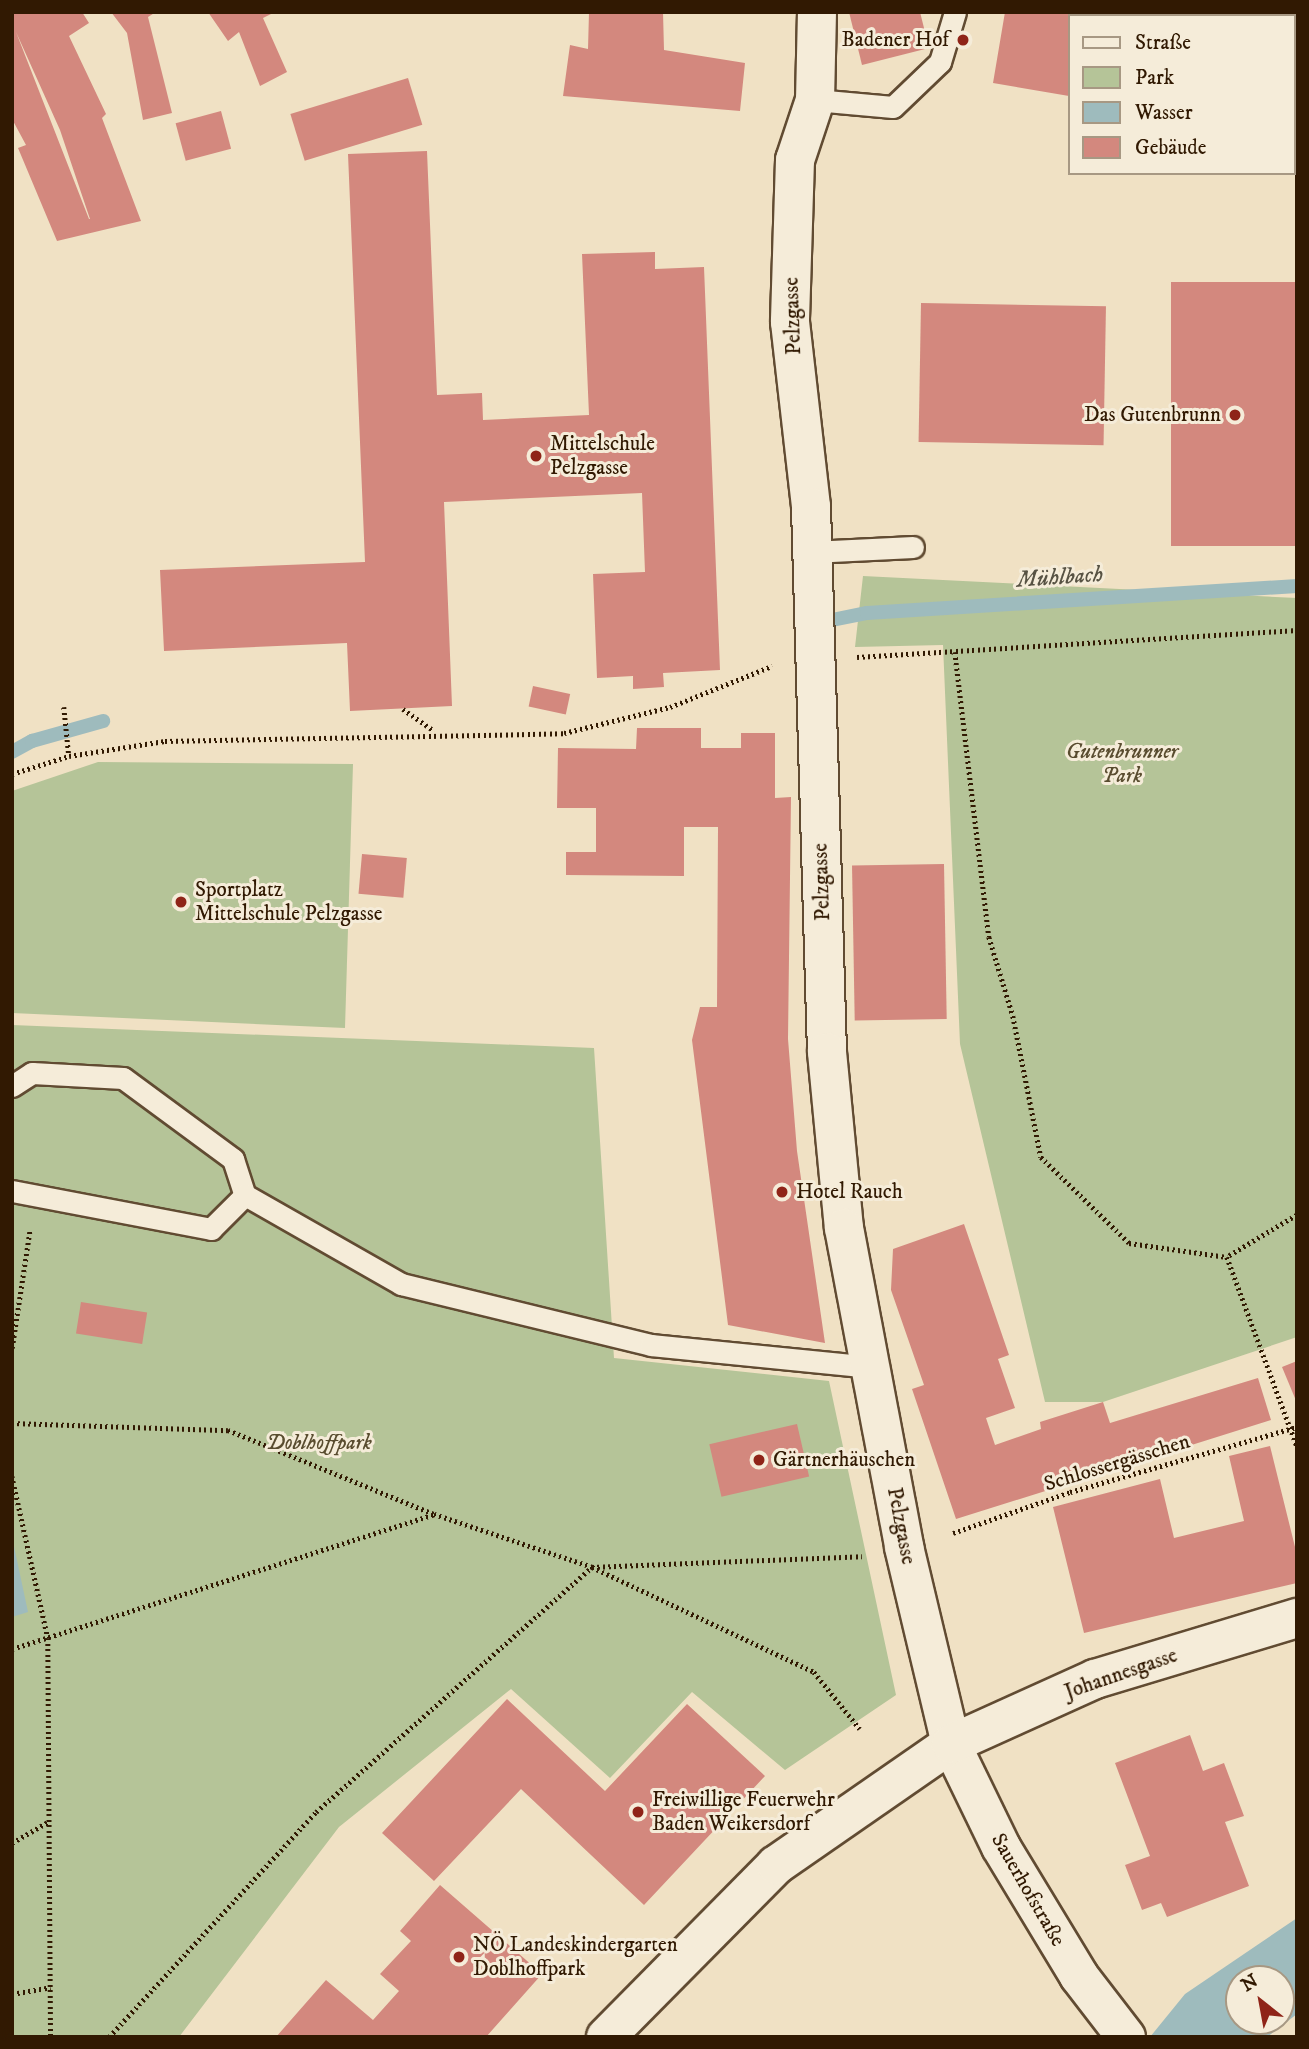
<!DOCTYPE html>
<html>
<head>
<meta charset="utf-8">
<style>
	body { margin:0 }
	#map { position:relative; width:1309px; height:2049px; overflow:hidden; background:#f0e1c4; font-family:"IM FELL DW Pica",serif }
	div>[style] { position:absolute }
	.green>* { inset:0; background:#b5c498 }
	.water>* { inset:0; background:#9ebbbd }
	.stream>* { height:14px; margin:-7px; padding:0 7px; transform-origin:7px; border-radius:7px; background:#9ebbbd }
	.building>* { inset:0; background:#d3887e; transform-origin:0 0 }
	.path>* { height:4.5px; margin-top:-2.25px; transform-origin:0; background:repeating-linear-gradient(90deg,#311902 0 2px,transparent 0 5.5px) }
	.roads { filter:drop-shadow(2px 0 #614b32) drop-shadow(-2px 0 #614b32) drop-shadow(0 2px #614b32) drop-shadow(0 -2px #614b32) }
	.lane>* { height:21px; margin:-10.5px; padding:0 10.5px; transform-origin:10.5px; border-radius:10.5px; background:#f5ecd9 }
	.street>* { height:38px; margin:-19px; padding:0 19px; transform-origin:19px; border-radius:19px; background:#f5ecd9 }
	.secondary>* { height:38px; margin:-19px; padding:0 19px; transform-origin:19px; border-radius:19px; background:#f5ecd9 }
	.dots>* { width:19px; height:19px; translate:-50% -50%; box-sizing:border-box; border:4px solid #f5ecd9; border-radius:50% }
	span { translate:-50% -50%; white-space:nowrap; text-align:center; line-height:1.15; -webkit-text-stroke:6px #f5ecd9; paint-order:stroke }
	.poi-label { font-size:21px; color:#311902 }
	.right { translate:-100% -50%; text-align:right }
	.left { translate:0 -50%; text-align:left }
	.street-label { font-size:21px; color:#311902 }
	.park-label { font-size:21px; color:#594c2f; font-style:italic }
	.water-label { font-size:23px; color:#575243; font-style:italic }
	.frame { position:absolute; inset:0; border:14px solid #311902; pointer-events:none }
	.legend { position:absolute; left:1068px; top:14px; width:228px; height:161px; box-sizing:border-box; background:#f5ecd9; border:2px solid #a79883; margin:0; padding:9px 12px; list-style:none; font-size:21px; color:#311902 }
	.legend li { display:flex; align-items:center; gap:14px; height:35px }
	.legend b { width:35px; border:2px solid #a79883 }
	.north { position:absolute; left:1225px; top:1965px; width:70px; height:70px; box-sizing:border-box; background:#f5ecd9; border:2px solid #a79883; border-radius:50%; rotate:329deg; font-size:19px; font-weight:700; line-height:28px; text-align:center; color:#311902 }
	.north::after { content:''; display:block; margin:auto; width:24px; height:32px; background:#8f2418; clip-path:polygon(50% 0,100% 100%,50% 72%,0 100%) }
</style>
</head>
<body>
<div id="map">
	<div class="green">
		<div style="clip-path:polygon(863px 576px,1297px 598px,1297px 1337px,1103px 1402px,1045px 1402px,960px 1044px,943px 645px,855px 647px)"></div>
		<div style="clip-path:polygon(98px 762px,353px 764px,345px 1028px,12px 1013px,12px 791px)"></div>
		<div style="clip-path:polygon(12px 1025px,594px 1048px,614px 1358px,829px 1381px,896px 1695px,785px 1770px,692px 1692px,610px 1778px,511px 1689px,339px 1827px,179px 2037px,12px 2037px)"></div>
	</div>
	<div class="water">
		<div style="clip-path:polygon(12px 1537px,28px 1612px,12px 1617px)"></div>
		<div style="clip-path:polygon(evenodd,1297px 1918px,1297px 2014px,1267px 2037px,1150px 2037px,1185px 1994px,1297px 1918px,1239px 1979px,1281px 1979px,1281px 2021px,1239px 2021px,1239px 1979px)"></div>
	</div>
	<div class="stream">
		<div style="left:827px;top:621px;width:41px;rotate:-11.3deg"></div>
		<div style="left:867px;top:613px;width:431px;rotate:-3.6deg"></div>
		<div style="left:12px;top:752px;width:23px;rotate:-29deg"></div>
		<div style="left:32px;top:741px;width:74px;rotate:-15.7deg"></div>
	</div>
	<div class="building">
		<div style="clip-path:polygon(evenodd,17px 12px,82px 12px,89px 23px,69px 36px,106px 114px,102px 118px,141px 221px,57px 241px,18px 148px,26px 145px,12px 119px,12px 15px,17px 12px,16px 32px,60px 130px,90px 219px,89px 219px,16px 32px)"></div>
		<div style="clip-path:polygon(111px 12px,156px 12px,148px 17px,172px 113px,143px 120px,127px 33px)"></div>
		<div style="clip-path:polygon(208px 12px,275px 12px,263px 18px,287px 72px,260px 86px,239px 32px,228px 41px)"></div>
		<div style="clip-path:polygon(589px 12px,663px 12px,664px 50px,745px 63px,740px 111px,563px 96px,570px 45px,588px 49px)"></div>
		<div style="clip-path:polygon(849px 12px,920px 12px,929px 48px,862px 65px)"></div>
		<div style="clip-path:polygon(1005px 12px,1116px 12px,1069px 16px,1069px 96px,993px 83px)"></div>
		<div style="left:408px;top:78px;width:49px;height:123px;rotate:73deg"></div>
		<div style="left:221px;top:111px;width:39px;height:47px;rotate:75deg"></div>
		<div style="clip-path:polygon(427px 151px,437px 395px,482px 393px,483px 420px,589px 415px,582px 254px,655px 252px,655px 269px,704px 267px,720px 670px,663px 673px,664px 687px,633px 689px,633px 676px,597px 678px,593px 574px,645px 572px,642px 493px,444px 502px,452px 706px,350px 711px,347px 643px,164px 651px,160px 570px,365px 562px,348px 154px)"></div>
		<div style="left:1297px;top:282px;width:264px;height:126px;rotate:90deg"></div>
		<div style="left:921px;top:303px;width:185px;height:139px;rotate:1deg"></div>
		<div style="left:533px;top:686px;width:38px;height:21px;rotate:12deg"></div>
		<div style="clip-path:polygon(637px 728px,701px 728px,701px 748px,741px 748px,741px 733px,775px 733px,775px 798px,791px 797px,788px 1039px,797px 1151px,825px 1343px,728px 1325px,692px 1040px,700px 1007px,717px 1007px,718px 827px,684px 827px,684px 876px,566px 875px,566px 852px,596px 852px,596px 808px,557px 808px,558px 748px,636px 749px)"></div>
		<div style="left:362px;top:854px;width:45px;height:40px;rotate:5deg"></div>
		<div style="left:944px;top:864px;width:155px;height:92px;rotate:89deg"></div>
		<div style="clip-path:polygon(964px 1224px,1009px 1355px,998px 1359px,1015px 1408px,986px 1418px,995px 1445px,1041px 1429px,1040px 1422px,1103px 1402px,1110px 1423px,1258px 1378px,1271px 1420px,956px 1519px,912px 1389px,924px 1385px,891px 1290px,893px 1249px)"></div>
		<div style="left:81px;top:1302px;width:67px;height:32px;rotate:9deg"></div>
		<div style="clip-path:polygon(1297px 1361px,1297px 1403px,1282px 1367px)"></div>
		<div style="left:797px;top:1424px;width:54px;height:90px;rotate:77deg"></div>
		<div style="clip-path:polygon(1270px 1446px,1297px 1555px,1297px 1583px,1084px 1633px,1053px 1507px,1160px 1479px,1174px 1538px,1244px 1521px,1229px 1456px)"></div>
		<div style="clip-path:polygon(507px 1699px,605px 1791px,687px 1704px,765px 1776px,644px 1905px,521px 1789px,434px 1881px,382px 1833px)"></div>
		<div style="clip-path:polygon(1190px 1735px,1203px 1771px,1224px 1763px,1244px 1816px,1225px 1822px,1249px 1886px,1167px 1917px,1161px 1903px,1142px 1910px,1125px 1865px,1150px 1856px,1115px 1763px)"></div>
		<div style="clip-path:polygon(440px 1885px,542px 1974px,486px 2037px,276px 2037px,326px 1980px,373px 2020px,399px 1991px,380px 1974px,411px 1941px,400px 1931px)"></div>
	</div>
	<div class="path">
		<div style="left:955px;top:652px;width:287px;rotate:83.2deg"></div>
		<div style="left:989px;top:937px;width:83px;rotate:73.1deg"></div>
		<div style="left:1013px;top:1016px;width:144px;rotate:78.8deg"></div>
		<div style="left:1041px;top:1157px;width:123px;rotate:44.3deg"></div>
		<div style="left:1129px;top:1243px;width:99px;rotate:8.1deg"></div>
		<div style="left:857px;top:657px;width:441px;rotate:-3.5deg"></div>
		<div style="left:64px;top:707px;width:49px;rotate:84.2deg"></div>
		<div style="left:403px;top:709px;width:38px;rotate:35deg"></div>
		<div style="left:12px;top:774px;width:60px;rotate:-17.5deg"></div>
		<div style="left:69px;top:756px;width:97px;rotate:-8.9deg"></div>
		<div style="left:165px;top:741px;width:399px;rotate:-1.1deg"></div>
		<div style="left:564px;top:733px;width:109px;rotate:-13.8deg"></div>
		<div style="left:670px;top:707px;width:110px;rotate:-21.9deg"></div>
		<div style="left:1297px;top:1215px;width:82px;rotate:149deg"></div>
		<div style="left:1227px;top:1257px;width:202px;rotate:69.7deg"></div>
		<div style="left:12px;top:1348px;width:120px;rotate:-81.4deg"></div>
		<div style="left:12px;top:1423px;width:216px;rotate:1.9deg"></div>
		<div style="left:228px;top:1430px;width:222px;rotate:22.2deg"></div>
		<div style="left:434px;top:1514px;width:167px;rotate:18.5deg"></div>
		<div style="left:592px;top:1567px;width:246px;rotate:25.3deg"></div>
		<div style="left:814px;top:1672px;width:73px;rotate:51.1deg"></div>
		<div style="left:12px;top:1476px;width:166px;rotate:77.5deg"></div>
		<div style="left:48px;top:1638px;width:399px;rotate:89.6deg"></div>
		<div style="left:953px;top:1533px;width:124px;rotate:-19.3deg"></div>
		<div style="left:1070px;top:1492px;width:236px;rotate:-16deg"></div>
		<div style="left:12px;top:1649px;width:443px;rotate:-17.7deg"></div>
		<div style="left:12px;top:1843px;width:42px;rotate:-30.3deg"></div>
		<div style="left:12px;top:1994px;width:39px;rotate:-10deg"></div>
		<div style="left:109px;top:2037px;width:306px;rotate:-47.4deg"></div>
		<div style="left:316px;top:1812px;width:369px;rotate:-41.6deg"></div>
		<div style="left:592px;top:1567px;width:270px;rotate:-2.3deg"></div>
	</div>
	<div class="roads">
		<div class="lane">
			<div style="left:815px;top:100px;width:78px;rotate:5.1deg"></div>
			<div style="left:893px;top:107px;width:65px;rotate:-43.8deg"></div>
			<div style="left:940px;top:62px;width:52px;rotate:-73.3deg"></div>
			<div style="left:811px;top:552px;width:102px;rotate:-2.8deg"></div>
			<div style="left:12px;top:1086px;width:24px;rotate:-33deg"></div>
			<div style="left:32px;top:1073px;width:91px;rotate:3.1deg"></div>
			<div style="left:123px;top:1078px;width:137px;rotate:36.4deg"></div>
			<div style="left:233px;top:1159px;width:38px;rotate:72deg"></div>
			<div style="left:245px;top:1195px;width:180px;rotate:29.7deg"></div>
			<div style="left:401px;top:1284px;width:257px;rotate:13.7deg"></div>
			<div style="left:651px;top:1345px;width:221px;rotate:5.7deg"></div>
			<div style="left:12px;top:1191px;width:203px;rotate:10.8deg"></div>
			<div style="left:211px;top:1229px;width:48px;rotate:-45deg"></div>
		</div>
		<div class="street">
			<div style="left:817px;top:12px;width:88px;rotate:91.3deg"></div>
			<div style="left:815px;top:100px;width:63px;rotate:108.4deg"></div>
			<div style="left:795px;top:160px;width:162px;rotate:91.8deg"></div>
			<div style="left:790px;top:322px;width:186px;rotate:83.5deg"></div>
			<div style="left:811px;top:507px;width:545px;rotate:88.32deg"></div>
			<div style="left:827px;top:1052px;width:177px;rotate:84.5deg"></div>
			<div style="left:844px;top:1228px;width:325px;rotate:79.3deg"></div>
			<div style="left:904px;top:1547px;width:203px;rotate:76.6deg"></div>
			<div style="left:951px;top:1744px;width:114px;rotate:64.1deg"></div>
			<div style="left:1001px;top:1847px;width:151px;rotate:58.8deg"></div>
			<div style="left:1079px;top:1976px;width:77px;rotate:52.4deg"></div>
		</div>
		<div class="secondary">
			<div style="left:606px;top:2037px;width:242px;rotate:-45.3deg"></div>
			<div style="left:776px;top:1865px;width:213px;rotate:-34.7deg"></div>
			<div style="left:951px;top:1744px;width:158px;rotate:-24.3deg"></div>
			<div style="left:1095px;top:1679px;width:211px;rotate:-16.8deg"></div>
		</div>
	</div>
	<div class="dots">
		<div style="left:963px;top:40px;background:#8f2418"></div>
		<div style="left:1235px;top:415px;background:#8f2418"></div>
		<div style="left:536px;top:456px;background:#8f2418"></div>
		<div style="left:181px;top:902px;background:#8f2418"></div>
		<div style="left:782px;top:1192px;background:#8f2418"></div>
		<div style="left:759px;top:1460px;background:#8f2418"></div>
		<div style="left:638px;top:1812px;background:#8f2418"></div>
		<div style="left:459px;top:1957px;background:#8f2418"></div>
	</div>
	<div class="poi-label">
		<span class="right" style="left:949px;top:40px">Badener Hof</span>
		<span class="right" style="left:1221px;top:415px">Das Gutenbrunn</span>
		<span class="left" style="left:550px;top:456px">Mittelschule<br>Pelzgasse</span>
		<span class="left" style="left:195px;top:902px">Sportplatz<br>Mittelschule Pelzgasse</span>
		<span class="left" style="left:796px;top:1192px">Hotel Rauch</span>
		<span class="left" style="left:773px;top:1460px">Gärtnerhäuschen</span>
		<span class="left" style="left:652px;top:1812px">Freiwillige Feuerwehr<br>Baden Weikersdorf</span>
		<span class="left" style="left:473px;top:1957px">NÖ Landeskindergarten<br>Doblhoffpark</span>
	</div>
	<div class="street-label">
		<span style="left:793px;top:316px;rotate:-92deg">Pelzgasse</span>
		<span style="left:822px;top:882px;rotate:-92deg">Pelzgasse</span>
		<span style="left:1117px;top:1463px;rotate:-17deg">Schlossergässchen</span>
		<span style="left:901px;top:1526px;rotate:79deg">Pelzgasse</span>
		<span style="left:1121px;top:1674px;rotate:-19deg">Johannesgasse</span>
		<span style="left:1028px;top:1890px;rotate:60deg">Sauerhofstraße</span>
	</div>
	<div class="park-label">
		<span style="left:1122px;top:764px">Gutenbrunner<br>Park</span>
		<span style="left:319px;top:1443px">Doblhoffpark</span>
	</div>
	<div class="water-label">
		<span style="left:1060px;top:578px;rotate:-4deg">Mühlbach</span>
	</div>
	<div class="frame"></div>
	<ul class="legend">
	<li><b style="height:9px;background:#f5ecd9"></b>Straße</li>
	<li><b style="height:19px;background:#b5c498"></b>Park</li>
	<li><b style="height:19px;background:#9ebbbd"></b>Wasser</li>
	<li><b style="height:19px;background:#d3887e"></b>Gebäude</li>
	</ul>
	<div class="north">N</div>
</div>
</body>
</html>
